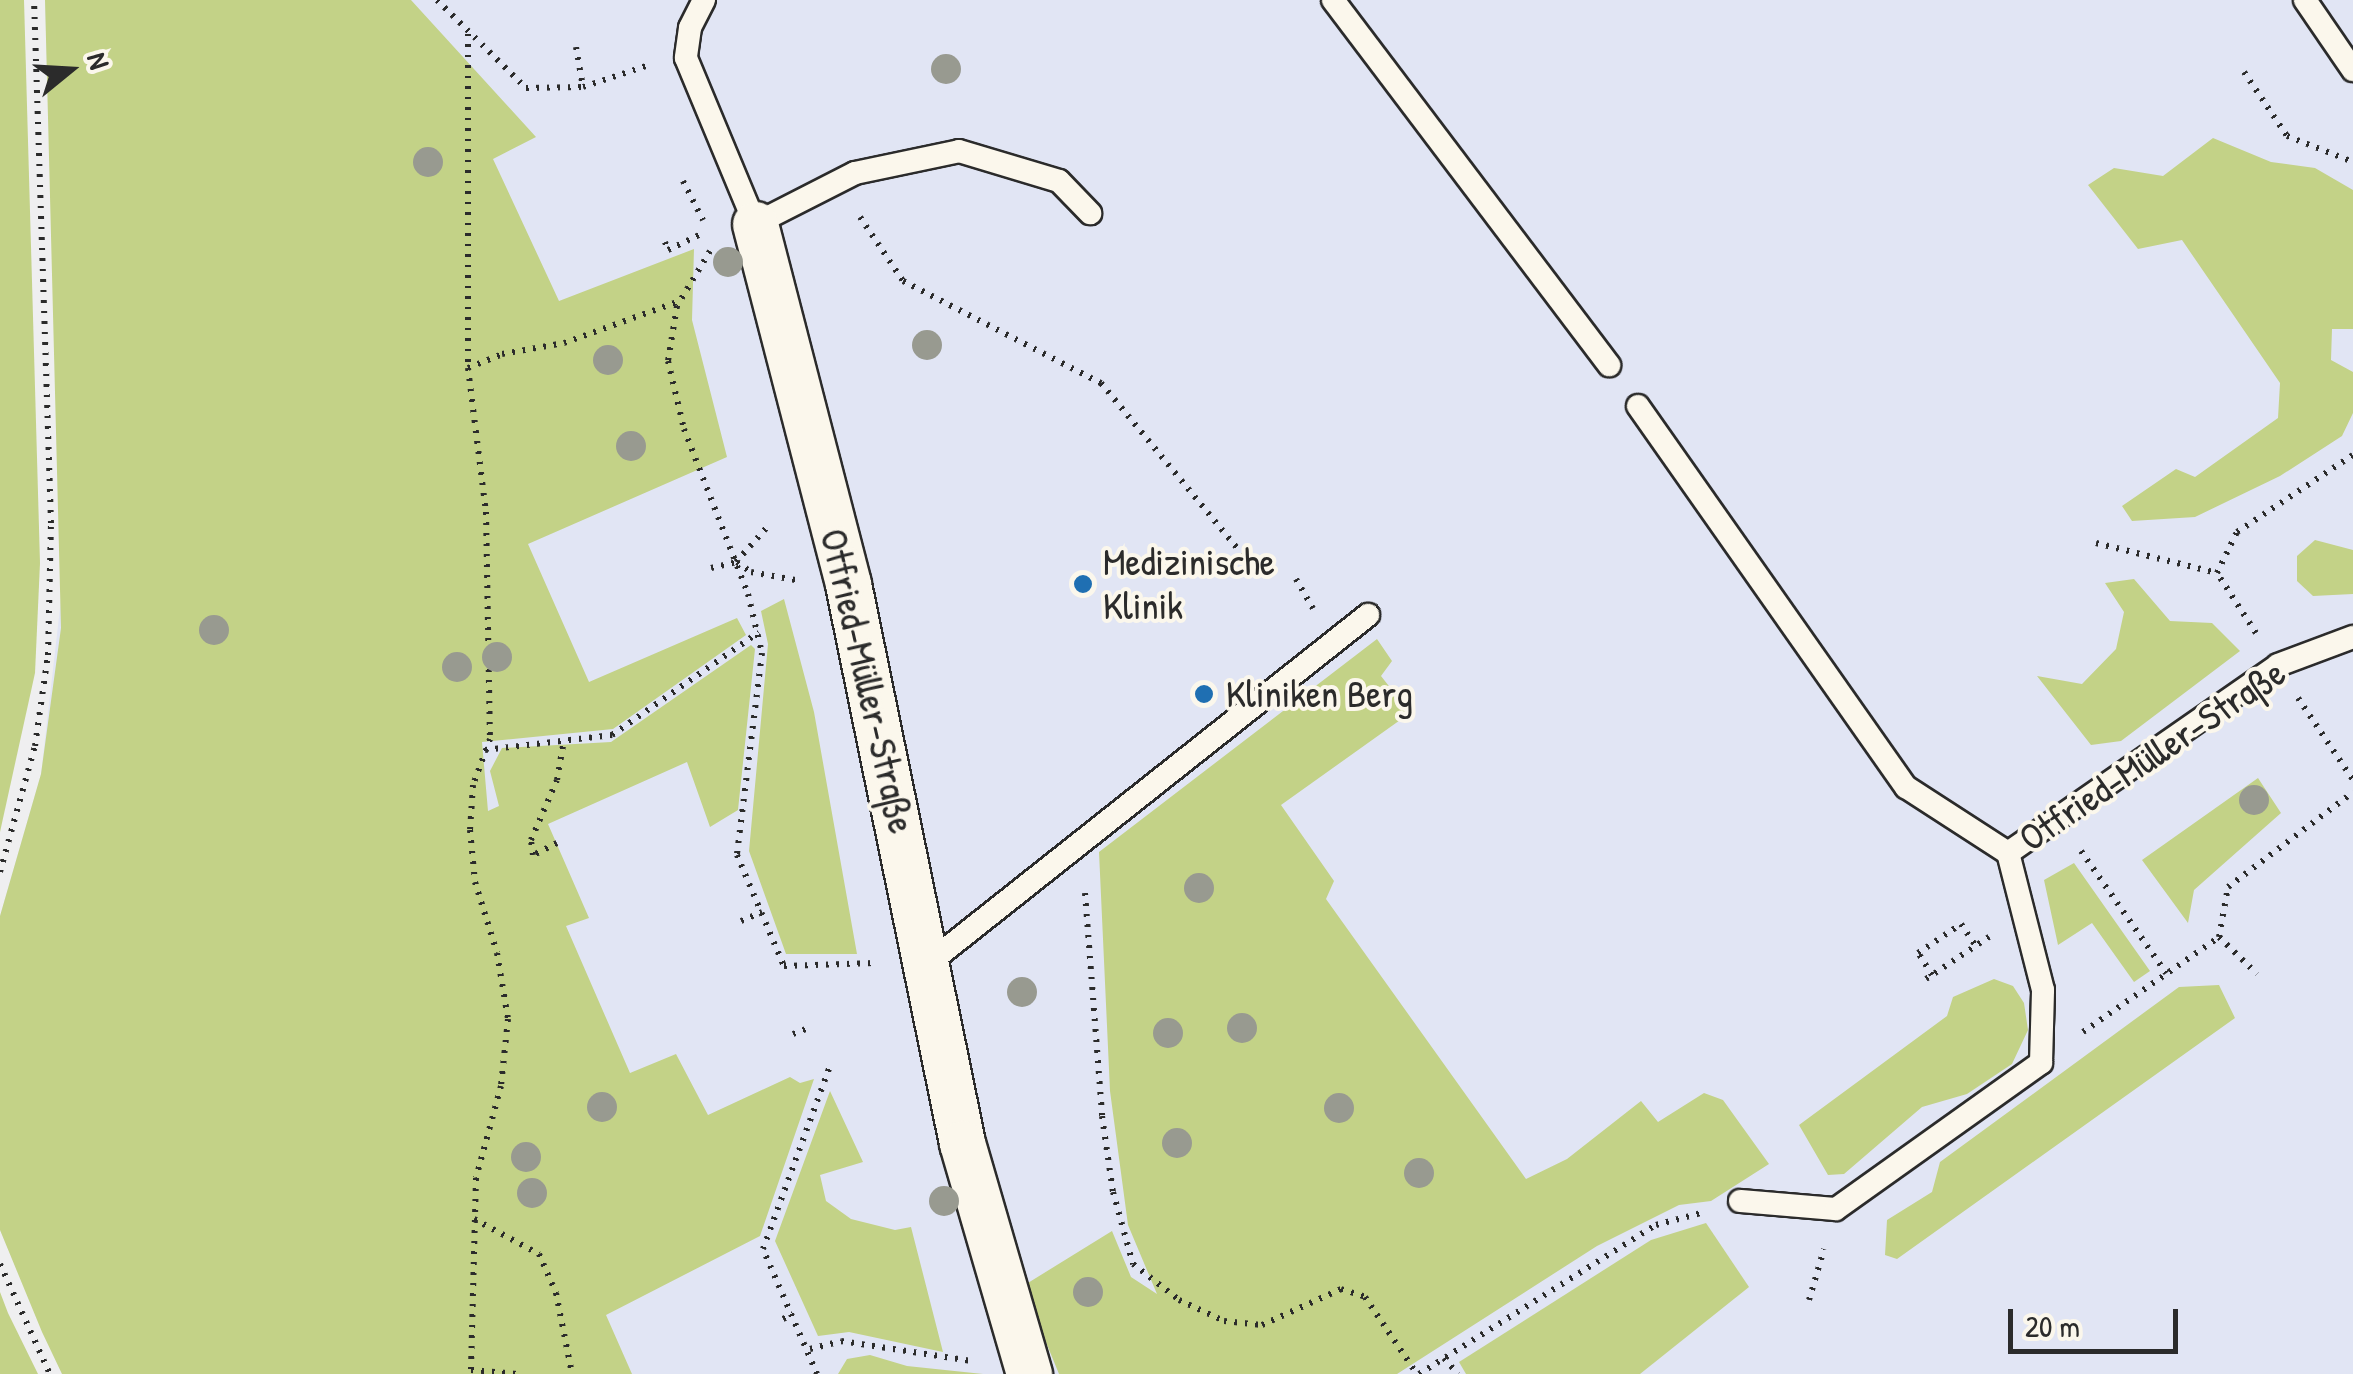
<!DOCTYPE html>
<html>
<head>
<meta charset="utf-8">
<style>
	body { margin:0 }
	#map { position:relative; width:2353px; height:1374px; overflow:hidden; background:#efeff0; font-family:"Patrick Hand",sans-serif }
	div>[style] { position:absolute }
	.built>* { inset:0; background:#e1e5f4 }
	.green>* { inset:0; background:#c3d287 }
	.path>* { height:6px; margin-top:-3px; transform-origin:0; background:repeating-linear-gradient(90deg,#2b2b2b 0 2.5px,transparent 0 10.5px) }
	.roads { filter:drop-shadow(2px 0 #2b2b2b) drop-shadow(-2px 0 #2b2b2b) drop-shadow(0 2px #2b2b2b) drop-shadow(0 -2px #2b2b2b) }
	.service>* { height:22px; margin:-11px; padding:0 11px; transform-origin:11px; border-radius:11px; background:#fbf7ec }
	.minor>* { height:45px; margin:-22.5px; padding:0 22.5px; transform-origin:22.5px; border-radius:22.5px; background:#fbf7ec }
	.trees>* { width:30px; height:30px; margin:-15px; border-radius:50%; background:#989a90 }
	.dots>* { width:28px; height:28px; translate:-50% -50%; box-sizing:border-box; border:5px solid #fbf7ec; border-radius:50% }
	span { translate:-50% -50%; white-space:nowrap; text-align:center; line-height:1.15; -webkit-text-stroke:8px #fbf7ec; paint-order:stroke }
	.poi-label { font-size:38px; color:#2b2b2b }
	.left { translate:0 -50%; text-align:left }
	.street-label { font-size:38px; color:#2b2b2b }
	.north { position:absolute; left:20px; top:20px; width:100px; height:100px; -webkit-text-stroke:8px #fbf7ec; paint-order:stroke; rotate:72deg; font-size:28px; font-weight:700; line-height:40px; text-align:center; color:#2b2b2b }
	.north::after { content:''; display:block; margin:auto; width:35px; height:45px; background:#2b2b2b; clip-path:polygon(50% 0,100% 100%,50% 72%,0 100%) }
	.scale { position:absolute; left:2008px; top:1309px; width:170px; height:45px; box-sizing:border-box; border:5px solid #2b2b2b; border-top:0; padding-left:12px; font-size:30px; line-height:35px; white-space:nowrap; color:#2b2b2b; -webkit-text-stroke:8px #fbf7ec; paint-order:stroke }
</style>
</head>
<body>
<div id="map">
	<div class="built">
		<div style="clip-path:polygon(45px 0,2353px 0,2353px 1374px,62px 1374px,0 1230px,0 916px,41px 774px,63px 582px)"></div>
	</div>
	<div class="green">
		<div style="clip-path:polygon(0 0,24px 0,40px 563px,35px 673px,0 832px)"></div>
		<div style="clip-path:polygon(45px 0,411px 0,536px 137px,493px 159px,559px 301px,694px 249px,692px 320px,727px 457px,528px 544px,589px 682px,737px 618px,746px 635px,613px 729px,482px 742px,488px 811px,499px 806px,490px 771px,502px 748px,611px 742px,751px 645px,755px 649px,738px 810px,710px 827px,687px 762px,548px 824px,589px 918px,566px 926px,630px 1073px,676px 1054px,708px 1115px,790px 1077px,800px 1083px,814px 1079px,760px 1236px,606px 1315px,632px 1374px,62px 1374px,42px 1332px,0 1230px,0 916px,41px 774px,61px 628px)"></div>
		<div style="clip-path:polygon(2213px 138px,2271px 162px,2315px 168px,2353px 190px,2353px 329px,2332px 329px,2331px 360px,2353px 372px,2353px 413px,2342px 436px,2280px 476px,2195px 517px,2132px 521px,2122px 506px,2176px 469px,2195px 477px,2278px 418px,2280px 383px,2182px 240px,2138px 249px,2088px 185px,2114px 168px,2163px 176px)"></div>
		<div style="clip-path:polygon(2315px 540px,2353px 550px,2353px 594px,2313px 596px,2297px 581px,2297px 556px)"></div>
		<div style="clip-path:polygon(2134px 579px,2170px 621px,2212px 623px,2240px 651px,2121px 741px,2091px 745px,2037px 676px,2082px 684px,2116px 649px,2124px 612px,2105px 583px)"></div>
		<div style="clip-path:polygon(784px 599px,814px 712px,857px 954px,786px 954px,749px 851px,768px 644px,761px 611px)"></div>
		<div style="clip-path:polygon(1377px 639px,1392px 661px,1381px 676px,1410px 713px,1281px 805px,1334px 881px,1326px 899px,1526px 1179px,1567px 1159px,1641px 1101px,1658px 1122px,1704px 1093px,1723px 1100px,1769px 1164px,1711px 1201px,1679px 1205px,1597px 1246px,1397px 1374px,1059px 1374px,1023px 1286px,1112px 1231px,1131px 1277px,1157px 1294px,1128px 1225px,1110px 1091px,1099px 852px)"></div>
		<div style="clip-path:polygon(2258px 778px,2281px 813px,2194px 890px,2188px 923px,2142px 860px)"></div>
		<div style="clip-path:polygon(2074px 863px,2150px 971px,2134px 982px,2092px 923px,2058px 945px,2044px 880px)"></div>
		<div style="clip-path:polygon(1994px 979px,2013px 986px,2024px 1003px,2028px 1030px,2012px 1064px,1967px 1094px,1922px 1107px,1844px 1174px,1828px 1175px,1799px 1125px,1947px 1016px,1953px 997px)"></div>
		<div style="clip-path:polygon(2219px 985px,2235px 1018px,1897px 1259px,1885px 1255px,1887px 1220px,1932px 1192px,1940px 1162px,2179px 987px)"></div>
		<div style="clip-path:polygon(830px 1091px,863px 1162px,820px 1175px,826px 1201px,851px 1219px,895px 1230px,911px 1227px,943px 1352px,849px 1332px,818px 1336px,775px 1241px)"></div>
		<div style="clip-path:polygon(1706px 1223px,1749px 1287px,1640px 1374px,1466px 1374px,1459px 1362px,1651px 1240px)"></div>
		<div style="clip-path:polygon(0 1292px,8px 1313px,38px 1374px,0 1374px)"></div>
		<div style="clip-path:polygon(870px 1355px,907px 1366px,983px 1374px,838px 1374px,847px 1359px)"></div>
	</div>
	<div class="path">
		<div style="left:437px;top:0;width:125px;rotate:44.7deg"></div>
		<div style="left:526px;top:88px;width:57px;rotate:-1deg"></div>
		<div style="left:583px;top:87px;width:66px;rotate:-18.4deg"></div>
		<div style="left:468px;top:34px;width:334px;rotate:90deg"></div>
		<div style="left:468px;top:368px;width:145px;rotate:82.9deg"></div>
		<div style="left:486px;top:512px;width:227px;rotate:89deg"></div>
		<div style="left:490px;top:739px;width:49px;rotate:110.3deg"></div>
		<div style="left:473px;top:785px;width:45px;rotate:93.8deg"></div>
		<div style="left:470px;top:830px;width:52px;rotate:84.5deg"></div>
		<div style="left:475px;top:882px;width:74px;rotate:72.8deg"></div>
		<div style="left:497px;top:953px;width:67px;rotate:80.5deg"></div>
		<div style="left:508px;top:1019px;width:67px;rotate:96deg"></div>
		<div style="left:501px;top:1086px;width:95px;rotate:105.2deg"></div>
		<div style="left:476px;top:1178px;width:196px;rotate:91.5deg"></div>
		<div style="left:576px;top:47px;width:41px;rotate:80.1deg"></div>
		<div style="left:2244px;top:72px;width:77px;rotate:56.1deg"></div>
		<div style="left:2287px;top:136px;width:71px;rotate:21.5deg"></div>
		<div style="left:683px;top:181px;width:44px;rotate:62.9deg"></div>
		<div style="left:860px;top:217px;width:77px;rotate:56.1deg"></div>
		<div style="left:903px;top:281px;width:223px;rotate:27.3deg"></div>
		<div style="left:1101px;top:383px;width:250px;rotate:50.5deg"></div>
		<div style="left:665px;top:242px;width:9px;rotate:69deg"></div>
		<div style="left:668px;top:250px;width:41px;rotate:-25.9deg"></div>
		<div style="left:710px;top:251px;width:64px;rotate:121deg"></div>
		<div style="left:677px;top:306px;width:56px;rotate:99.3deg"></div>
		<div style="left:668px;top:361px;width:70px;rotate:76.8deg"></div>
		<div style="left:684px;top:429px;width:177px;rotate:68.8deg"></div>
		<div style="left:748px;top:594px;width:61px;rotate:76.7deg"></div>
		<div style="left:762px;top:653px;width:204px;rotate:97.1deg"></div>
		<div style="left:737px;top:855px;width:121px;rotate:67.1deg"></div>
		<div style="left:784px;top:966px;width:91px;rotate:-1.9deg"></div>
		<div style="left:468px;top:368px;width:37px;rotate:-22deg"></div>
		<div style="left:502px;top:354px;width:63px;rotate:-10.1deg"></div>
		<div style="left:564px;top:343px;width:120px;rotate:-19.9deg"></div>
		<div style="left:2096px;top:543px;width:125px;rotate:13.9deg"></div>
		<div style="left:737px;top:562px;width:17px;rotate:36deg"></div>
		<div style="left:751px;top:572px;width:45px;rotate:10.3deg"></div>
		<div style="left:711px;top:568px;width:26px;rotate:-13deg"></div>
		<div style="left:736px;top:562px;width:50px;rotate:-48.3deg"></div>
		<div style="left:1296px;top:579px;width:34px;rotate:60deg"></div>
		<div style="left:2256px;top:633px;width:72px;rotate:-123deg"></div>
		<div style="left:2217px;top:573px;width:46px;rotate:-64deg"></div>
		<div style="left:2237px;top:532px;width:139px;rotate:-33.6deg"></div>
		<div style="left:2298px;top:698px;width:99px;rotate:56.1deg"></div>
		<div style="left:485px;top:750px;width:128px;rotate:-6.7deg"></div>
		<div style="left:612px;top:735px;width:179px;rotate:-35deg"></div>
		<div style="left:557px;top:843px;width:27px;rotate:153deg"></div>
		<div style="left:533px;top:855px;width:15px;rotate:-98deg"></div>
		<div style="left:531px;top:840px;width:65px;rotate:-66.6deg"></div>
		<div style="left:557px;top:780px;width:41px;rotate:-80.1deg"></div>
		<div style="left:2081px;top:851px;width:149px;rotate:55.1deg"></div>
		<div style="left:0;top:872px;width:131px;rotate:-74.5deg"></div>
		<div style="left:35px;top:746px;width:92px;rotate:-81.9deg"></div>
		<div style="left:48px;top:655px;width:132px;rotate:-88.7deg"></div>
		<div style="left:51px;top:523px;width:523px;rotate:-91.86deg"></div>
		<div style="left:1085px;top:893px;width:224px;rotate:85.6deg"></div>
		<div style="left:1102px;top:1116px;width:77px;rotate:81.8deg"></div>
		<div style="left:1113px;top:1192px;width:75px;rotate:74.5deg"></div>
		<div style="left:1133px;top:1264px;width:58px;rotate:38deg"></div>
		<div style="left:1179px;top:1300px;width:50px;rotate:25deg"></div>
		<div style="left:1224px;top:1321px;width:38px;rotate:6deg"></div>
		<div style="left:1262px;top:1325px;width:87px;rotate:-24.5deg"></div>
		<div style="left:1341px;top:1289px;width:25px;rotate:18deg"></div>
		<div style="left:1365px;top:1297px;width:93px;rotate:56deg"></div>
		<div style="left:741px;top:921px;width:23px;rotate:-23deg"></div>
		<div style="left:2219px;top:937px;width:53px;rotate:44.2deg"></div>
		<div style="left:1932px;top:975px;width:26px;rotate:-122deg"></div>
		<div style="left:1918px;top:953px;width:52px;rotate:-34deg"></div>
		<div style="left:1961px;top:924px;width:27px;rotate:56deg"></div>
		<div style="left:1926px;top:979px;width:76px;rotate:-33.7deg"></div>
		<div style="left:2083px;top:1032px;width:166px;rotate:-34.9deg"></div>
		<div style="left:2219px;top:937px;width:51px;rotate:-79.8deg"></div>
		<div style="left:2228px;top:887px;width:157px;rotate:-37.2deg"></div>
		<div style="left:793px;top:1034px;width:17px;rotate:-21deg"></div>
		<div style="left:474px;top:1219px;width:74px;rotate:28.3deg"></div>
		<div style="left:539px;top:1254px;width:43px;rotate:66.4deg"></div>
		<div style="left:556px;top:1293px;width:83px;rotate:78.8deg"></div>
		<div style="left:0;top:1264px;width:121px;rotate:65.6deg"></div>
		<div style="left:1809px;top:1300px;width:53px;rotate:-73.6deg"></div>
		<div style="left:783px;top:1319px;width:11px;rotate:-27deg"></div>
		<div style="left:810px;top:1349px;width:32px;rotate:-14deg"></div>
		<div style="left:841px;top:1341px;width:132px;rotate:8.7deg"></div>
		<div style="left:1444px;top:1358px;width:21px;rotate:49deg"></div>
		<div style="left:471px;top:1370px;width:47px;rotate:4.9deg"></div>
		<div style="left:817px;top:1374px;width:136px;rotate:-113.4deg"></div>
		<div style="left:763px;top:1249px;width:195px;rotate:-69.9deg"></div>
		<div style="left:1419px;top:1374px;width:280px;rotate:-32.2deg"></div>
		<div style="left:1656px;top:1225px;width:51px;rotate:-14.9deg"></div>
	</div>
	<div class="roads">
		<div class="service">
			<div style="left:704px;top:0;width:31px;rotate:117deg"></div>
			<div style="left:690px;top:28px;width:30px;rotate:98deg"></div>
			<div style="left:686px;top:58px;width:180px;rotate:67.4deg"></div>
			<div style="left:755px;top:224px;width:112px;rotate:-27deg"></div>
			<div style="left:855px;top:173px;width:106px;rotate:-11.9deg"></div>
			<div style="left:959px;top:151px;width:104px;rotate:16.7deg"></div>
			<div style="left:1059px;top:181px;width:45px;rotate:45.9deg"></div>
			<div style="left:1333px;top:0;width:458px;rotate:52.9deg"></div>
			<div style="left:2305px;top:0;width:85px;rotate:55.6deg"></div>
			<div style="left:1638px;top:406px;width:466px;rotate:54.9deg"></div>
			<div style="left:1906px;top:787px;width:121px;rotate:32.9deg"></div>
			<div style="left:2008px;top:853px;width:329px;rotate:-34.8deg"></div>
			<div style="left:2278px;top:665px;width:80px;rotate:-20.5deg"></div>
			<div style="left:930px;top:962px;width:559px;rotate:-38.39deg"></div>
			<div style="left:1740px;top:1201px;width:96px;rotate:4.8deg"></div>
			<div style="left:1836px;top:1209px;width:252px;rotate:-35.5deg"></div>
			<div style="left:2041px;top:1063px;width:73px;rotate:-88.4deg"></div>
			<div style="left:2043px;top:990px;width:141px;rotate:-104.3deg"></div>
		</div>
		<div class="minor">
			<div style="left:755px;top:224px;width:372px;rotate:75.5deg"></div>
			<div style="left:848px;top:584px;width:571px;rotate:78.47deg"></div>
			<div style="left:962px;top:1143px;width:241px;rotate:73.8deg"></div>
		</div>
	</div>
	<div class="trees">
		<div style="left:946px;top:69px"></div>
		<div style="left:428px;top:162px"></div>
		<div style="left:728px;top:262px"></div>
		<div style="left:927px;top:345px"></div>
		<div style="left:608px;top:360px"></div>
		<div style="left:631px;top:446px"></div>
		<div style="left:214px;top:630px"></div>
		<div style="left:497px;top:657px"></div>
		<div style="left:457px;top:667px"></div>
		<div style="left:2254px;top:800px"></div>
		<div style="left:1199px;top:888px"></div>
		<div style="left:1022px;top:992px"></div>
		<div style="left:1242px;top:1028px"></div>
		<div style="left:1168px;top:1033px"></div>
		<div style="left:602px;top:1107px"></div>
		<div style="left:1339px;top:1108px"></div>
		<div style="left:1177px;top:1143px"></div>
		<div style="left:526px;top:1157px"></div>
		<div style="left:1419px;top:1173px"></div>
		<div style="left:532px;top:1193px"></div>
		<div style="left:944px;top:1201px"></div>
		<div style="left:1088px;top:1292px"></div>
	</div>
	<div class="dots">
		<div style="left:1083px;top:584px;background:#1f6fb2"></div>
		<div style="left:1204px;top:694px;background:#1f6fb2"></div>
	</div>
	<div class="poi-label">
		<span class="left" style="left:1103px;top:584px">Medizinische<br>Klinik</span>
		<span class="left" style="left:1226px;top:694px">Kliniken Berg</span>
	</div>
	<div class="street-label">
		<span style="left:868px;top:681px;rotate:77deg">Otfried-Müller-Straße</span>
		<span style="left:2152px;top:755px;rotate:-34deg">Otfried-Müller-Straße</span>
	</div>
	<div class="north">N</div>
	<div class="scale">20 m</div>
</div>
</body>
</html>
